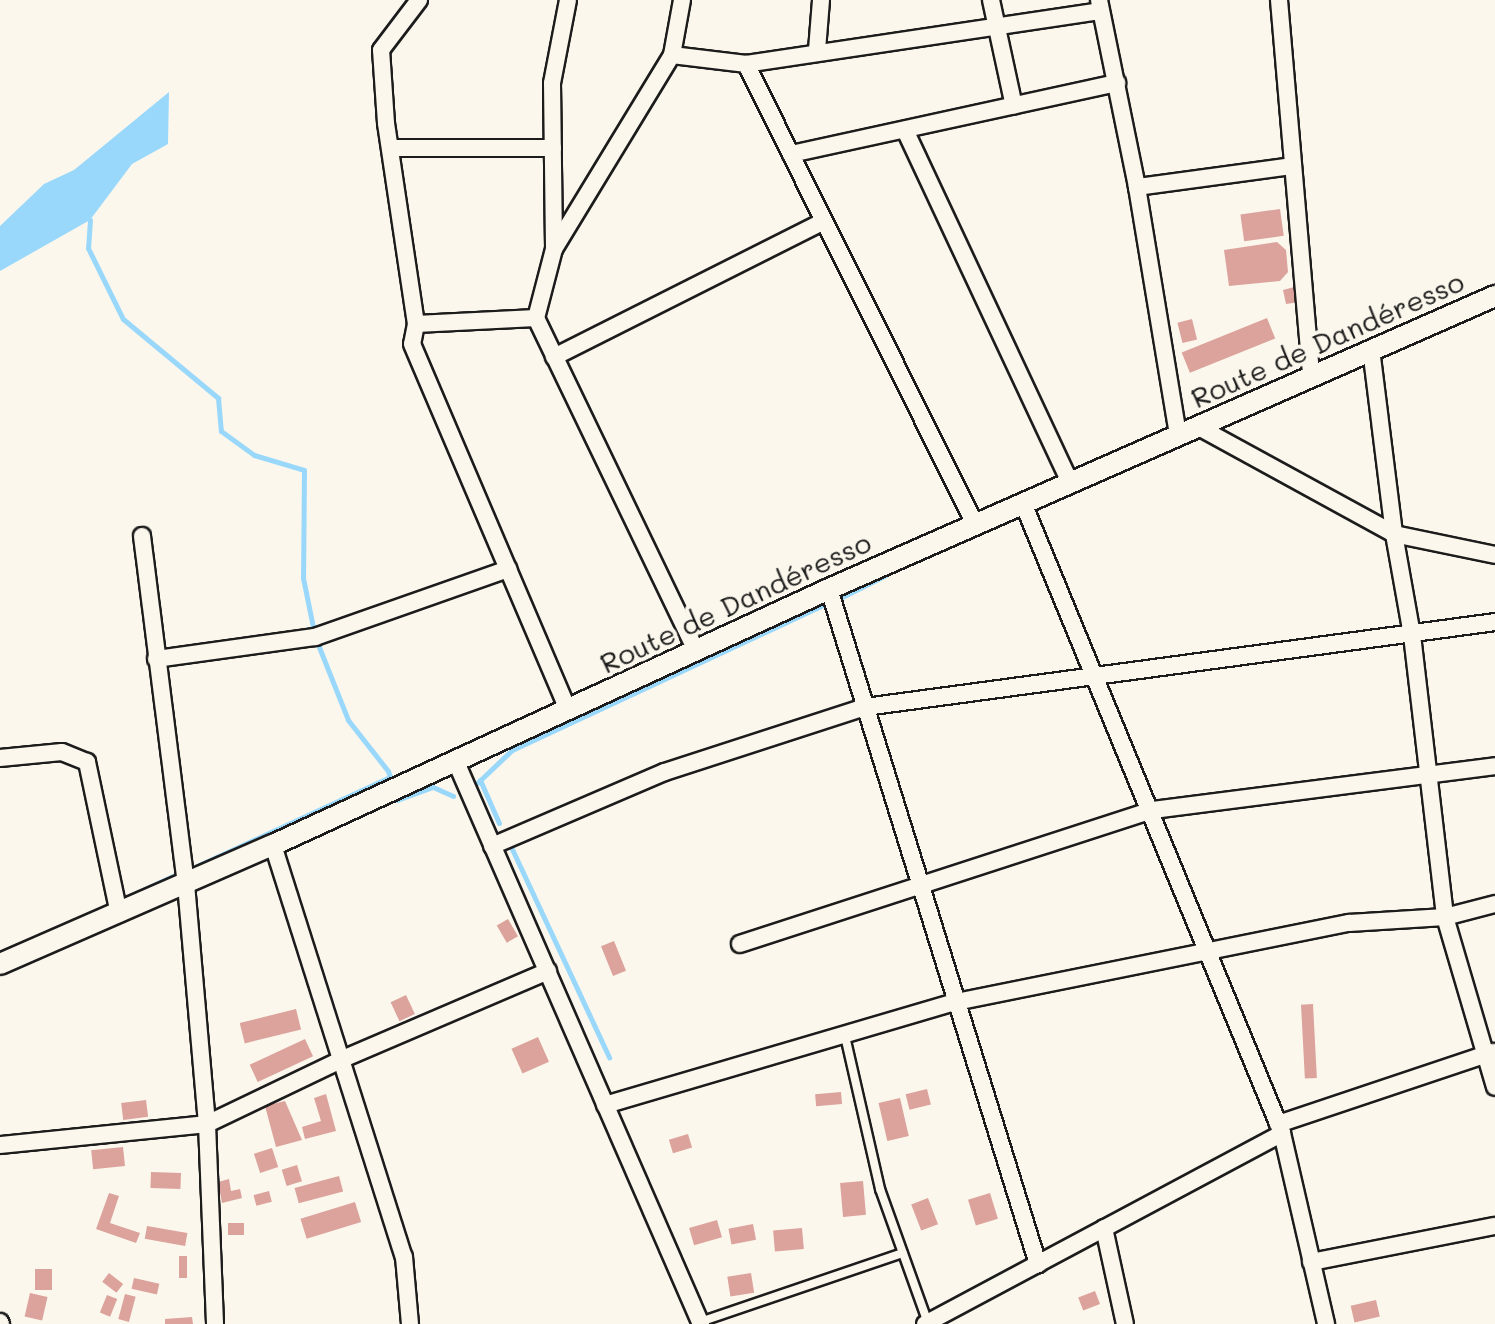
<!DOCTYPE html>
<html>
<head>
<meta charset="utf-8">
<style>
	body { margin:0 }
	#map { position:relative; width:1495px; height:1324px; overflow:hidden; background:#fbf7ec; font-family:Mali,sans-serif }
	div>[style] { position:absolute }
	.water>* { inset:0; background:#9ad8fb }
	.stream>* { height:5px; margin:-2.5px; padding:0 2.5px; transform-origin:2.5px; border-radius:2.5px; background:#9ad8fb }
	.building>* { inset:0; background:#dca29c; transform-origin:0 0 }
	.roads { filter:drop-shadow(2px 0 #1c1c1c) drop-shadow(-2px 0 #1c1c1c) drop-shadow(0 2px #1c1c1c) drop-shadow(0 -2px #1c1c1c) }
	.service>* { height:8px; margin:-4px; padding:0 4px; transform-origin:4px; border-radius:4px; background:#fbf7ec }
	.minor>* { height:16px; margin:-8px; padding:0 8px; transform-origin:8px; border-radius:8px; background:#fbf7ec }
	.tertiary>* { height:20px; margin:-10px; padding:0 10px; transform-origin:10px; border-radius:10px; background:#fbf7ec }
	span { translate:-50% -50%; white-space:nowrap; text-align:center; line-height:1.15; -webkit-text-stroke:8px #fbf7ec; paint-order:stroke }
	.street-label { font-size:28px; color:#1c1c1c }
</style>
</head>
<body>
<div id="map">
	<div class="water">
		<div style="clip-path:polygon(169px 92px,168px 144px,132px 164px,90px 220px,0 271px,0 226px,44px 184px,74px 170px)"></div>
	</div>
	<div class="stream">
		<div style="left:90px;top:220px;width:28px;rotate:94deg"></div>
		<div style="left:88px;top:248px;width:79px;rotate:63.8deg"></div>
		<div style="left:123px;top:319px;width:124px;rotate:39.7deg"></div>
		<div style="left:218px;top:398px;width:33px;rotate:85deg"></div>
		<div style="left:221px;top:431px;width:41px;rotate:36deg"></div>
		<div style="left:254px;top:455px;width:52px;rotate:16.7deg"></div>
		<div style="left:304px;top:470px;width:108px;rotate:90.5deg"></div>
		<div style="left:303px;top:578px;width:60px;rotate:78.5deg"></div>
		<div style="left:315px;top:637px;width:89px;rotate:68.3deg"></div>
		<div style="left:348px;top:720px;width:65px;rotate:51.9deg"></div>
		<div style="left:388px;top:771px;width:16px;rotate:72deg"></div>
		<div style="left:840px;top:598px;width:51px;rotate:-26.6deg"></div>
		<div style="left:480px;top:780px;width:47px;rotate:66.2deg"></div>
		<div style="left:474px;top:786px;width:52px;rotate:-43.5deg"></div>
		<div style="left:512px;top:750px;width:343px;rotate:-25deg"></div>
		<div style="left:397px;top:800px;width:38px;rotate:-20deg"></div>
		<div style="left:433px;top:787px;width:22px;rotate:24deg"></div>
		<div style="left:512px;top:849px;width:230px;rotate:65deg"></div>
		<div style="left:197px;top:866px;width:213px;rotate:-24.8deg"></div>
		<div style="left:130px;top:896px;width:52px;rotate:-25.1deg"></div>
		<div style="left:0;top:953px;width:15px;rotate:-23deg"></div>
	</div>
	<div class="building">
		<div style="left:1280px;top:209px;width:27px;height:40px;rotate:82deg"></div>
		<div style="clip-path:polygon(1277px 242px,1286px 250px,1288px 272px,1280px 281px,1229px 286px,1224px 250px)"></div>
		<div style="clip-path:polygon(1298px 286px,1299px 302px,1286px 304px,1283px 290px)"></div>
		<div style="left:1267px;top:318px;width:22px;height:92px;rotate:68deg"></div>
		<div style="left:1192px;top:319px;width:21px;height:15px;rotate:76deg"></div>
		<div style="left:508px;top:919px;width:20px;height:13px;rotate:60deg"></div>
		<div style="left:614px;top:941px;width:32px;height:14px;rotate:68deg"></div>
		<div style="left:406px;top:995px;width:21px;height:17px;rotate:65deg"></div>
		<div style="left:1313px;top:1004px;width:74px;height:12px;rotate:87deg"></div>
		<div style="left:296px;top:1009px;width:21px;height:58px;rotate:76deg"></div>
		<div style="left:538px;top:1037px;width:27px;height:29px;rotate:66deg"></div>
		<div style="left:305px;top:1039px;width:19px;height:61px;rotate:65deg"></div>
		<div style="left:927px;top:1089px;width:16px;height:22px;rotate:76deg"></div>
		<div style="left:841px;top:1092px;width:12px;height:26px;rotate:85deg"></div>
		<div style="clip-path:polygon(326px 1094px,336px 1131px,305px 1139px,302px 1127px,321px 1121px,314px 1098px)"></div>
		<div style="left:900px;top:1098px;width:39px;height:22px;rotate:77deg"></div>
		<div style="left:146px;top:1100px;width:17px;height:25px;rotate:83deg"></div>
		<div style="clip-path:polygon(285px 1101px,302px 1140px,276px 1147px,265px 1106px)"></div>
		<div style="left:688px;top:1134px;width:14px;height:20px;rotate:73deg"></div>
		<div style="left:123px;top:1147px;width:19px;height:32px;rotate:84deg"></div>
		<div style="left:272px;top:1148px;width:20px;height:19px;rotate:72deg"></div>
		<div style="left:297px;top:1165px;width:17px;height:16px;rotate:73deg"></div>
		<div style="left:151px;top:1172px;width:30px;height:16px;rotate:2deg"></div>
		<div style="left:339px;top:1176px;width:16px;height:46px;rotate:75deg"></div>
		<div style="clip-path:polygon(229px 1179px,231px 1191px,240px 1189px,242px 1198px,222px 1203px,218px 1182px)"></div>
		<div style="left:863px;top:1181px;width:34px;height:23px;rotate:85deg"></div>
		<div style="left:269px;top:1191px;width:11px;height:16px;rotate:75deg"></div>
		<div style="clip-path:polygon(109px 1193px,119px 1196px,110px 1223px,140px 1233px,136px 1243px,96px 1229px)"></div>
		<div style="left:990px;top:1193px;width:27px;height:23px;rotate:73deg"></div>
		<div style="left:928px;top:1198px;width:28px;height:18px;rotate:69deg"></div>
		<div style="left:355px;top:1202px;width:21px;height:57px;rotate:73deg"></div>
		<div style="left:717px;top:1220px;width:18px;height:29px;rotate:74deg"></div>
		<div style="left:244px;top:1223px;width:12px;height:16px;rotate:90deg"></div>
		<div style="left:753px;top:1224px;width:16px;height:25px;rotate:79deg"></div>
		<div style="left:147px;top:1226px;width:41px;height:13px;rotate:10deg"></div>
		<div style="left:802px;top:1228px;width:21px;height:29px;rotate:85deg"></div>
		<div style="left:179px;top:1256px;width:8px;height:22px"></div>
		<div style="left:35px;top:1269px;width:17px;height:21px"></div>
		<div style="left:109px;top:1273px;width:18px;height:11px;rotate:38deg"></div>
		<div style="left:751px;top:1273px;width:20px;height:24px;rotate:81deg"></div>
		<div style="left:134px;top:1278px;width:26px;height:11px;rotate:13deg"></div>
		<div style="left:1095px;top:1291px;width:14px;height:18px;rotate:69deg"></div>
		<div style="left:30px;top:1293px;width:18px;height:24px;rotate:13deg"></div>
		<div style="left:125px;top:1294px;width:11px;height:26px;rotate:15deg"></div>
		<div style="left:107px;top:1295px;width:11px;height:19px;rotate:22deg"></div>
		<div style="left:1376px;top:1300px;width:17px;height:26px;rotate:77deg"></div>
		<div style="clip-path:polygon(192px 1317px,193px 1324px,165px 1324px,165px 1319px)"></div>
	</div>
	<div class="roads">
		<div class="service">
			<div style="left:845px;top:1036px;width:157px;rotate:77.1deg"></div>
			<div style="left:880px;top:1189px;width:142px;rotate:70.3deg"></div>
			<div style="left:700px;top:1322px;width:214px;rotate:-18.8deg"></div>
		</div>
		<div class="minor">
			<div style="left:568px;top:0;width:85px;rotate:100.9deg"></div>
			<div style="left:552px;top:83px;width:166px;rotate:89.3deg"></div>
			<div style="left:554px;top:249px;width:227px;rotate:-58.7deg"></div>
			<div style="left:672px;top:55px;width:75px;rotate:6.9deg"></div>
			<div style="left:991px;top:0;width:108px;rotate:77.8deg"></div>
			<div style="left:1099px;top:0;width:191px;rotate:78.5deg"></div>
			<div style="left:1137px;top:187px;width:251px;rotate:80.6deg"></div>
			<div style="left:1279px;top:0;width:377px;rotate:85.1deg"></div>
			<div style="left:817px;top:50px;width:50px;rotate:-85.4deg"></div>
			<div style="left:672px;top:55px;width:56px;rotate:-79.7deg"></div>
			<div style="left:905px;top:130px;width:389px;rotate:64.9deg"></div>
			<div style="left:390px;top:148px;width:163px"></div>
			<div style="left:791px;top:154px;width:334px;rotate:-12.3deg"></div>
			<div style="left:1137px;top:187px;width:157px;rotate:-7.7deg"></div>
			<div style="left:554px;top:249px;width:71px;rotate:104.6deg"></div>
			<div style="left:536px;top:318px;width:369px;rotate:64.3deg"></div>
			<div style="left:536px;top:318px;width:120px;rotate:177.1deg"></div>
			<div style="left:416px;top:324px;width:20px;rotate:101deg"></div>
			<div style="left:412px;top:344px;width:397px;rotate:66.9deg"></div>
			<div style="left:416px;top:324px;width:203px;rotate:-98.5deg"></div>
			<div style="left:386px;top:123px;width:73px;rotate:-93.9deg"></div>
			<div style="left:381px;top:50px;width:63px;rotate:-52.8deg"></div>
			<div style="left:1371px;top:349px;width:186px;rotate:82.9deg"></div>
			<div style="left:1394px;top:534px;width:103px;rotate:11.7deg"></div>
			<div style="left:554px;top:357px;width:302px;rotate:-26.7deg"></div>
			<div style="left:1197px;top:426px;width:225px;rotate:28.7deg"></div>
			<div style="left:1394px;top:534px;width:103px;rotate:79.9deg"></div>
			<div style="left:1412px;top:635px;width:284px;rotate:83.3deg"></div>
			<div style="left:1445px;top:917px;width:177px;rotate:73.6deg"></div>
			<div style="left:1023px;top:503px;width:681px;rotate:67.65deg"></div>
			<div style="left:1282px;top:1133px;width:196px;rotate:77deg"></div>
			<div style="left:975px;top:524px;width:514px;rotate:-116.47deg"></div>
			<div style="left:746px;top:64px;width:358px;rotate:-8.5deg"></div>
			<div style="left:142px;top:536px;width:351px;rotate:82.8deg"></div>
			<div style="left:186px;top:884px;width:241px;rotate:85deg"></div>
			<div style="left:207px;top:1124px;width:200px;rotate:87.7deg"></div>
			<div style="left:829px;top:589px;width:707px;rotate:72.8deg"></div>
			<div style="left:156px;top:659px;width:161px;rotate:-7.9deg"></div>
			<div style="left:315px;top:637px;width:205px;rotate:-19.4deg"></div>
			<div style="left:0;top:758px;width:62px;rotate:-5.5deg"></div>
			<div style="left:62px;top:752px;width:27px;rotate:22deg"></div>
			<div style="left:87px;top:762px;width:155px;rotate:78.1deg"></div>
			<div style="left:456px;top:762px;width:613px;rotate:66.45deg"></div>
			<div style="left:273px;top:845px;width:432px;rotate:72.4deg"></div>
			<div style="left:404px;top:1257px;width:67px;rotate:84.9deg"></div>
			<div style="left:492px;top:846px;width:188px;rotate:-23.2deg"></div>
			<div style="left:665px;top:772px;width:210px;rotate:-18deg"></div>
			<div style="left:865px;top:707px;width:636px;rotate:-7.68deg"></div>
			<div style="left:740px;top:944px;width:434px;rotate:-18deg"></div>
			<div style="left:1153px;top:810px;width:345px;rotate:-7.3deg"></div>
			<div style="left:605px;top:1105px;width:366px;rotate:-16.4deg"></div>
			<div style="left:956px;top:1002px;width:401px;rotate:-11.4deg"></div>
			<div style="left:1349px;top:923px;width:96px;rotate:-3.6deg"></div>
			<div style="left:1445px;top:917px;width:52px;rotate:-14.6deg"></div>
			<div style="left:1278px;top:1124px;width:227px;rotate:-18.5deg"></div>
			<div style="left:0;top:1145px;width:208px;rotate:-5.8deg"></div>
			<div style="left:207px;top:1124px;width:153px;rotate:-25.6deg"></div>
			<div style="left:345px;top:1058px;width:221px;rotate:-23.2deg"></div>
			<div style="left:1104px;top:1228px;width:98px;rotate:77.7deg"></div>
			<div style="left:1311px;top:1262px;width:187px;rotate:-11.1deg"></div>
			<div style="left:0;top:1322px;width:2px;rotate:63deg"></div>
			<div style="left:925px;top:1324px;width:405px;rotate:-28.1deg"></div>
		</div>
		<div class="tertiary">
			<div style="left:0;top:964px;width:298px;rotate:-23.6deg"></div>
			<div style="left:273px;top:845px;width:612px;rotate:-24.72deg"></div>
			<div style="left:829px;top:589px;width:728px;rotate:-23.75deg"></div>
		</div>
	</div>
	<div class="street-label">
		<span style="left:1327px;top:339px;rotate:-24deg">Route de Dandéresso</span>
		<span style="left:735px;top:602px;rotate:-25deg">Route de Dandéresso</span>
	</div>
</div>
</body>
</html>
